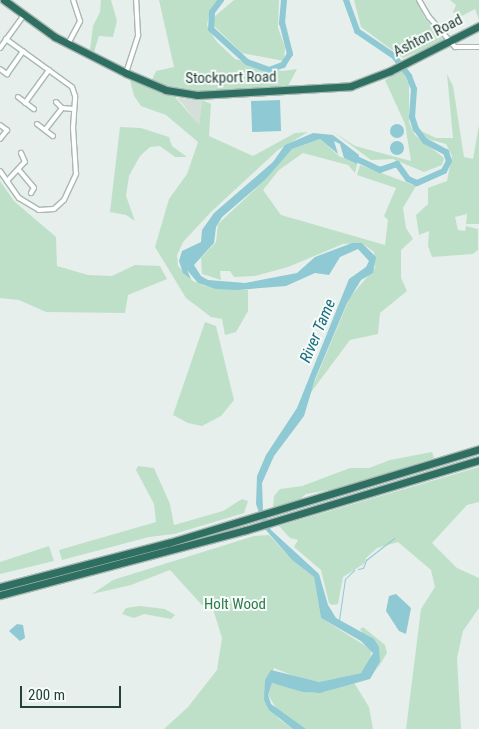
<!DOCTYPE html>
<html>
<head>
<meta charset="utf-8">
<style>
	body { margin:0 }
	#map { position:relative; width:479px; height:729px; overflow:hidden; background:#e6efeb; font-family:"Roboto Condensed",sans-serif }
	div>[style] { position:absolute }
	.built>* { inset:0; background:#d4dfda }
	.green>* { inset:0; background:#bfe0c8 }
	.water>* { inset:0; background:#8ec9d4; transform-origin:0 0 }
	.round { border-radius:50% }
	.stream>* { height:1px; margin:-0.5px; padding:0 0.5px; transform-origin:0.5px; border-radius:0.5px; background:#8ec9d4 }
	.river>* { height:6px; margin:-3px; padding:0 3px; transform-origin:3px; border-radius:3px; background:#8ec9d4 }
	.roads { filter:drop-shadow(1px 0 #a8b8b2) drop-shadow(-1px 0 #a8b8b2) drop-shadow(0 1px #a8b8b2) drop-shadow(0 -1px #a8b8b2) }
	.street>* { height:4px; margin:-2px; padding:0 2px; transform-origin:2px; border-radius:2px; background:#fff }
	.highway>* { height:7px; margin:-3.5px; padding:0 3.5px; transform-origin:3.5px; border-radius:3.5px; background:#2f6f62 }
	span { translate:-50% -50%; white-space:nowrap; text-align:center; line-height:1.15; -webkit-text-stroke:4px #f7fbf9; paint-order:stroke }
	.street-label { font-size:15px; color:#24423a }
	.park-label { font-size:15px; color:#2d7a4b }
	.water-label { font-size:16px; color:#1c6f80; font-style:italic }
	.scale { position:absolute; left:20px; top:686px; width:101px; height:22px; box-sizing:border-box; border:2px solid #24423a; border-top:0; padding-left:6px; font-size:15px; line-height:18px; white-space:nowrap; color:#24423a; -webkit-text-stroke:4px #f7fbf9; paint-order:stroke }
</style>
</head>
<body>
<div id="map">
	<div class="built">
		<div style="clip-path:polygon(177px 98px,202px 100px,199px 126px,182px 103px)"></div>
	</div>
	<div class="green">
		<div style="clip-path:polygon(101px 0,111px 0,117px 21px,113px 37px,99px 36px,94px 52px,90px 50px,93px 26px,100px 12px)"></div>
		<div style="clip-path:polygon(159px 0,219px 0,210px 10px,207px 25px,216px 41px,235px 59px,282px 71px,297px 69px,288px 86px,188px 92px,156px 83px,152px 80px,156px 71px,174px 67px)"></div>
		<div style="clip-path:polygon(234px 0,279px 0,278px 28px,285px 47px,284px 61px,242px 53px,214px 26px,214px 17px)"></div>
		<div style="clip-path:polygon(354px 0,416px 0,425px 18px,445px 41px,403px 58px,361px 27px)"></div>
		<div style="clip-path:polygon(450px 0,479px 0,479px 20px,475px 9px,458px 18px,453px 12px,456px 5px)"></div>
		<div style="clip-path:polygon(402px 70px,409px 83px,409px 122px,415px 135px,444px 158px,442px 165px,424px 172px,393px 159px,371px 160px,332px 131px,355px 146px,411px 161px,405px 124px,385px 80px)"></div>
		<div style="clip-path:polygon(447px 74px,453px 86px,464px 157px,473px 159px,479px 125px,479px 224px,466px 224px,467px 214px,455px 217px,458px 230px,465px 231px,466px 226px,478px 229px,478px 250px,473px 254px,432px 257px,428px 246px,429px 231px,419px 235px,416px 215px,428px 204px,428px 188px,447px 181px,452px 156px,446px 144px,428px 139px,419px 130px,436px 138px,453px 138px)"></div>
		<div style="clip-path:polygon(130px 80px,175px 97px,199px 125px,202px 100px,211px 104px,209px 136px,253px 156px,295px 133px,308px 132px,278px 150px,212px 211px,183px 242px,177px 255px,178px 266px,193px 281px,205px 286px,248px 290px,248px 311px,236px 332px,225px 335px,222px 319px,211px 317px,186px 298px,155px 247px,169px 199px,187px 174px,198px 142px,166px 115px,141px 106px,134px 96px)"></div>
		<div style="clip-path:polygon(120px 127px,141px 128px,169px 137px,172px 146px,187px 157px,175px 157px,160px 146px,150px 147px,140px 156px,129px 176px,126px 196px,135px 221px,126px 215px,110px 212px)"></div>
		<div style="clip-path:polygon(320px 139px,339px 156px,357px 164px,355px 173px,348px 165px,303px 153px,279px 170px,263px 190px,281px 215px,385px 245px,388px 220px,384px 216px,396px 188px,357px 175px,360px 165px,416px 186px,403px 208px,406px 228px,413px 239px,401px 250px,401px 278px,407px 291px,380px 313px,378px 334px,350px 340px,309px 395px,350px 297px,375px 268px,374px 252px,362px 243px,343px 244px,288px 267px,255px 276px,234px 277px,230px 271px,220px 271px,221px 280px,202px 274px,201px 258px,216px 242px,218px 224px,265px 180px,284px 157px,292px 149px)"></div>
		<div style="clip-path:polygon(0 181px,14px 201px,56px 237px,57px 266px,88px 275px,112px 276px,135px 265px,160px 266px,167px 279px,128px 295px,125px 313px,46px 312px,19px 300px,0 298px)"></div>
		<div style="clip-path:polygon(205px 322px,216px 326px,234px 400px,221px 416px,202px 426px,188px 423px,173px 415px)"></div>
		<div style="clip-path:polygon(432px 452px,434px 458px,340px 488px,306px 494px,298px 501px,273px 508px,274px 496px,280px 489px,302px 486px,350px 468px,369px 468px,390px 460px)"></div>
		<div style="clip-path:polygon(138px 466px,154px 468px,170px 504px,174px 525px,223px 511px,242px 499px,248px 501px,244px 513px,174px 534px,149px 537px,62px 560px,59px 550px,156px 522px,154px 504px,136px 470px)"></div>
		<div style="clip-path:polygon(479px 467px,479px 502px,467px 505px,432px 543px,457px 568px,479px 578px,479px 608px,463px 631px,457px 658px,461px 729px,406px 729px,421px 609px,435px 587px,431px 570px,398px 542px,377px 548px,366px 558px,365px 563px,343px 577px,338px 604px,332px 605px,329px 603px,321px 570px,294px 547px,298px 540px,290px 538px,279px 526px)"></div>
		<div style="clip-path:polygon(269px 535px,292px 560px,314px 577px,321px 618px,372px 650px,368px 665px,361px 673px,319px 682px,304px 680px,274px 668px,264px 700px,279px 719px,293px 729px,164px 729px,188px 707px,217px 670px,222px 638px,213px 609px,202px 605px,170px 570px,131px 585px,92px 594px,113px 580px,254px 536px)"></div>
		<div style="clip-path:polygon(49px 546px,54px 561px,0 574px,0 562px)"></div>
		<div style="clip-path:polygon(140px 606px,165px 609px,175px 615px,171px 619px,144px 614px,134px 618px,122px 614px,126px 608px)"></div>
		<div style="clip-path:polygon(363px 627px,385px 645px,387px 653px,376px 671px,380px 662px,360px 629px)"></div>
		<div style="clip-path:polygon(353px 681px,369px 707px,373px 729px,306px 729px,278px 711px,268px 695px,272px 683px,312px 693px,328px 691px)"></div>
	</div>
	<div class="water">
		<div style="left:280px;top:100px;width:31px;height:29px;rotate:88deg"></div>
		<div class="round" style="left:390px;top:124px;width:14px;height:14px"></div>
		<div style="clip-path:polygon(313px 133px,333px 135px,359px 155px,357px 164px,344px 158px,340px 144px,334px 141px,338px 154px,320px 139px,292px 149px,265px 180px,222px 217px,216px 227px,214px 243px,194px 265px,201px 276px,208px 280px,245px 283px,297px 273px,315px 257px,352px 243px,362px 243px,376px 257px,373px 273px,361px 280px,347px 303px,315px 379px,304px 416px,274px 456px,262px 483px,263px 511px,271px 530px,319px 574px,328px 605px,336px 618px,374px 639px,379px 647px,380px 662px,370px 679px,320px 693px,303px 692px,272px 683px,268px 695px,271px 704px,306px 729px,293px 729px,269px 710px,264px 700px,265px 680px,271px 670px,319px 682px,361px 673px,373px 653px,361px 641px,321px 618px,314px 577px,292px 560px,265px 529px,256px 504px,257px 476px,266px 455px,297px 408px,349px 279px,366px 267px,369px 261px,358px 249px,340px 257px,329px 275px,315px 273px,286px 286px,237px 290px,216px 289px,198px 283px,187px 270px,191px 279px,183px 273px,179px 261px,182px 251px,201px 242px,202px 230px,214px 213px,273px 162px,285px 145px)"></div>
		<div class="round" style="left:390px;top:141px;width:14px;height:14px"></div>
		<div style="clip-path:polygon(396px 594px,411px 608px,406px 634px,399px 631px,386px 611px,389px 596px)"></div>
		<div style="clip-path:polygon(17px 624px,23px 625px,25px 638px,20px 641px,9px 631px)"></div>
	</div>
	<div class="stream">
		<div style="left:358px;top:569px;width:5px;rotate:-11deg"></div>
		<div style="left:363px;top:568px;width:9px;rotate:-69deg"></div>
		<div style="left:366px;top:560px;width:36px;rotate:-38deg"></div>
		<div style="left:339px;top:620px;width:41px;rotate:-81.7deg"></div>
		<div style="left:345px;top:579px;width:13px;rotate:-45deg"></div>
	</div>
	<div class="river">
		<div style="left:221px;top:0;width:15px;rotate:127deg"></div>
		<div style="left:212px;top:12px;width:17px;rotate:93deg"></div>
		<div style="left:211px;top:29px;width:49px;rotate:42.5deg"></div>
		<div style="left:247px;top:62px;width:23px;rotate:20deg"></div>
		<div style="left:269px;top:70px;width:15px;rotate:-20deg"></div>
		<div style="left:283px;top:65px;width:13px;rotate:-58deg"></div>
		<div style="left:290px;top:54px;width:32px;rotate:-104deg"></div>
		<div style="left:282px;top:23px;width:23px;rotate:-85deg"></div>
		<div style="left:346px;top:0;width:33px;rotate:70deg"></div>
		<div style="left:357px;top:31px;width:45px;rotate:34deg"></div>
		<div style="left:394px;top:56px;width:25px;rotate:53deg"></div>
		<div style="left:409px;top:76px;width:14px;rotate:69deg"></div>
		<div style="left:414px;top:89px;width:28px;rotate:94deg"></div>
		<div style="left:412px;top:117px;width:13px;rotate:72deg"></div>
		<div style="left:416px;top:129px;width:15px;rotate:53deg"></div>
		<div style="left:425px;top:141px;width:24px;rotate:28deg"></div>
		<div style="left:446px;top:152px;width:9px;rotate:72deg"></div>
		<div style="left:449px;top:161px;width:11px;rotate:117deg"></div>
		<div style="left:444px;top:171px;width:30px;rotate:156deg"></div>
		<div style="left:417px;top:183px;width:10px;rotate:-156deg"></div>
		<div style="left:408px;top:179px;width:19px;rotate:-126deg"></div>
		<div style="left:397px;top:164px;width:18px;rotate:161deg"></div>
		<div style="left:380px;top:170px;width:33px;rotate:-155deg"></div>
	</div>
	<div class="roads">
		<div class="street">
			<div style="left:419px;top:0;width:20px;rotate:60deg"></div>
			<div style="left:429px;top:17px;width:40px;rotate:49deg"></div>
			<div style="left:455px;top:47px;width:24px"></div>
			<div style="left:68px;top:44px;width:26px;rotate:-62deg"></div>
			<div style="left:80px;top:21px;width:22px;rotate:-108deg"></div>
			<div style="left:0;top:48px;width:41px;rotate:-54deg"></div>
			<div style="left:0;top:69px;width:9px;rotate:36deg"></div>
			<div style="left:7px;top:74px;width:28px;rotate:-55deg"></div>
			<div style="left:126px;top:73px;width:40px;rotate:-72deg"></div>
			<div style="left:138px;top:35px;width:35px;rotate:-93deg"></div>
			<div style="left:18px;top:97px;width:20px;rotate:37deg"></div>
			<div style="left:56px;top:102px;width:8px;rotate:45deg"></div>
			<div style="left:25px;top:103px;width:41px;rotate:-54deg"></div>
			<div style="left:37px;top:124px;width:20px;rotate:37deg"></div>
			<div style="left:0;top:125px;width:9px;rotate:36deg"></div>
			<div style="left:7px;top:130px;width:11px;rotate:128deg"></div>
			<div style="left:45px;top:130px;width:28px;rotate:-52deg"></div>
			<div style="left:62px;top:108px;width:12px;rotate:5deg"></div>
			<div style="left:19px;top:170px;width:23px;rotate:50deg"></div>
			<div style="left:34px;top:188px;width:6px;rotate:121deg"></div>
			<div style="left:0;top:171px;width:33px;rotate:55deg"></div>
			<div style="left:19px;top:198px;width:23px;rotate:31deg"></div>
			<div style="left:39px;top:210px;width:15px;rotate:-4deg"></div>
			<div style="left:54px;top:209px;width:13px;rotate:-42deg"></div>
			<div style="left:64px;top:200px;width:29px;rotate:-65deg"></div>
			<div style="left:76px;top:174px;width:46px;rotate:-93.7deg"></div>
			<div style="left:73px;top:128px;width:32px;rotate:-86deg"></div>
			<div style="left:75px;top:96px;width:9px;rotate:-108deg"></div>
			<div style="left:72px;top:87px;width:82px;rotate:-144deg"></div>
			<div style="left:7px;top:181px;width:26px;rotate:-47deg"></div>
			<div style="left:25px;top:162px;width:10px;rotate:-114deg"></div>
		</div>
		<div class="highway">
			<div style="left:4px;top:0;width:63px;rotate:36deg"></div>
			<div style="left:55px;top:37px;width:80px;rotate:26.9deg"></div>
			<div style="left:126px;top:73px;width:43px;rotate:23deg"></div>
			<div style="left:166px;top:90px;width:31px;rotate:9deg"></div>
			<div style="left:197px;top:95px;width:154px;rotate:-3.3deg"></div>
			<div style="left:351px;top:86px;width:42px;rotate:-21deg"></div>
			<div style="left:390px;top:71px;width:100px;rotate:-26.8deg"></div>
			<div style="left:0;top:587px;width:174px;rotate:-14.7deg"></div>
			<div style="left:168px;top:543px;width:325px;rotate:-16.8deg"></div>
			<div style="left:0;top:595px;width:254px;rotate:-14.8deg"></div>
			<div style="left:246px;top:530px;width:243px;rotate:-16.7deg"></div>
		</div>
	</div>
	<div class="street-label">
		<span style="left:428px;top:36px;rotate:-27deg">Ashton Road</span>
		<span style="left:231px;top:78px;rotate:-1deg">Stockport Road</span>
	</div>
	<div class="park-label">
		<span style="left:235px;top:605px">Holt Wood</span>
	</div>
	<div class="water-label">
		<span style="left:318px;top:331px;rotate:-67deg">River Tame</span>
	</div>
	<div class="scale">200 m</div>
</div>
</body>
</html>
